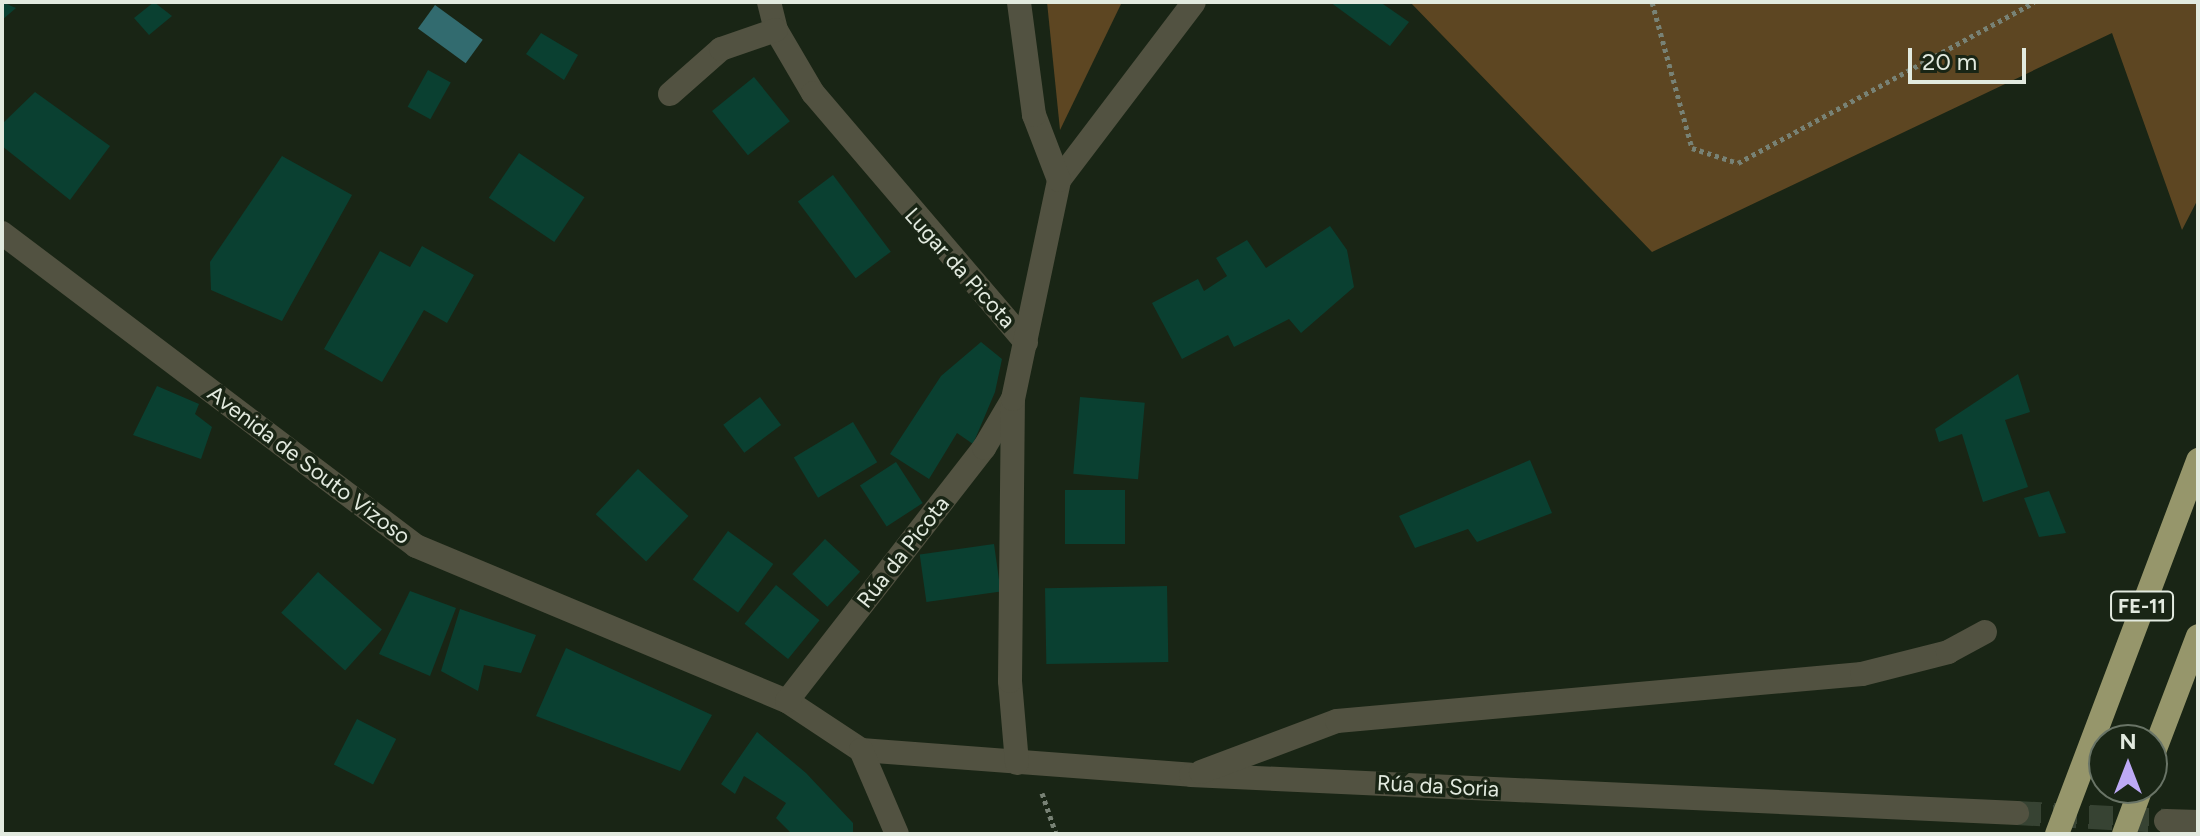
<!DOCTYPE html>
<html>
<head>
<meta charset="utf-8">
<style>
	body { margin:0 }
	#map { position:relative; width:2200px; height:836px; overflow:hidden; background:#192515; font-family:Figtree,sans-serif }
	div>[style] { position:absolute }
	.forest>* { inset:0; background:#5d4622 }
	.water>* { inset:0; background:#326b6f; transform-origin:0 0 }
	.building>* { inset:0; background:#0a4031; transform-origin:0 0 }
	.minor-tunnel>* { height:24px; margin-top:-12px; transform-origin:0; background:repeating-linear-gradient(90deg,#374333 0 24px,transparent 0 36px) }
	.path>* { height:5px; margin-top:-2.5px; transform-origin:0; background:repeating-linear-gradient(90deg,#788275 0 4px,transparent 0 8px) }
	.minor>* { height:24px; margin:-12px; padding:0 12px; transform-origin:12px; border-radius:12px; background:#525241 }
	.highway>* { height:24px; margin:-12px; padding:0 12px; transform-origin:12px; border-radius:12px; background:#96966b }
	span { translate:-50% -50%; white-space:nowrap; text-align:center; line-height:1.15; -webkit-text-stroke:7px #192515; paint-order:stroke }
	.shield-label span { padding:2px 6px; background:#192515; border:2px solid; border-radius:6px; -webkit-text-stroke-width:0 }
	.shield-label { font-size:20px; color:#e2eadf; font-weight:700 }
	.street-label { font-size:22px; color:#e2eadf }
	.frame { position:absolute; inset:0; border:4px solid #e2eadf; pointer-events:none }
	.north { position:absolute; left:2088px; top:724px; width:80px; height:80px; box-sizing:border-box; background:#192515; border:2px solid #697466; border-radius:50%; rotate:0deg; font-size:22px; font-weight:700; line-height:32px; text-align:center; color:#e2eadf }
	.north::after { content:''; display:block; margin:auto; width:28px; height:36px; background:#bda9f5; clip-path:polygon(50% 0,100% 100%,50% 72%,0 100%) }
	.scale { position:absolute; left:1908px; top:48px; width:118px; height:36px; box-sizing:border-box; border:4px solid #e2eadf; border-top:0; padding-left:10px; font-size:24px; line-height:28px; white-space:nowrap; color:#e2eadf; -webkit-text-stroke:6px #192515; paint-order:stroke }
</style>
</head>
<body>
<div id="map">
	<div class="forest">
		<div style="clip-path:polygon(1047px 2px,1122px 2px,1060px 130px)"></div>
		<div style="clip-path:polygon(1410px 2px,2198px 2px,2198px 199px,2182px 230px,2112px 33px,1652px 252px)"></div>
	</div>
	<div class="water">
		<div style="left:435px;top:5px;width:59px;height:29px;rotate:36deg"></div>
	</div>
	<div class="building">
		<div style="clip-path:polygon(2px 2px,16px 8px,2px 20px)"></div>
		<div style="clip-path:polygon(154px 2px,172px 16px,149px 35px,134px 18px)"></div>
		<div style="clip-path:polygon(1330px 2px,1380px 2px,1409px 22px,1390px 46px)"></div>
		<div style="clip-path:polygon(541px 33px,578px 55px,564px 80px,526px 54px)"></div>
		<div style="left:428px;top:70px;width:26px;height:42px;rotate:29deg"></div>
		<div style="left:754px;top:77px;width:57px;height:54px;rotate:51deg"></div>
		<div style="clip-path:polygon(35px 92px,110px 146px,70px 200px,2px 146px,2px 124px)"></div>
		<div style="left:519px;top:153px;width:79px;height:54px;rotate:34deg"></div>
		<div style="clip-path:polygon(282px 156px,352px 195px,282px 321px,211px 290px,210px 262px)"></div>
		<div style="left:833px;top:175px;width:96px;height:44px;rotate:53deg"></div>
		<div style="clip-path:polygon(1330px 226px,1347px 250px,1354px 287px,1301px 333px,1289px 319px,1234px 347px,1228px 335px,1182px 359px,1152px 303px,1198px 279px,1204px 291px,1227px 276px,1216px 258px,1247px 240px,1266px 268px)"></div>
		<div style="clip-path:polygon(422px 246px,474px 275px,447px 323px,424px 310px,382px 382px,324px 349px,380px 251px,410px 267px)"></div>
		<div style="clip-path:polygon(981px 342px,1002px 359px,995px 392px,973px 444px,957px 433px,929px 479px,890px 454px,941px 376px)"></div>
		<div style="clip-path:polygon(2018px 374px,2030px 412px,2005px 420px,2028px 487px,1983px 502px,1962px 434px,1939px 442px,1935px 429px)"></div>
		<div style="clip-path:polygon(157px 386px,199px 404px,195px 414px,212px 427px,201px 459px,133px 435px)"></div>
		<div style="left:760px;top:397px;width:35px;height:46px;rotate:53deg"></div>
		<div style="left:1080px;top:397px;width:65px;height:77px;rotate:5deg"></div>
		<div style="left:853px;top:422px;width:47px;height:69px;rotate:59deg"></div>
		<div style="clip-path:polygon(1530px 460px,1552px 513px,1477px 542px,1468px 529px,1415px 548px,1399px 516px)"></div>
		<div style="left:896px;top:462px;width:49px;height:43px;rotate:57deg"></div>
		<div style="left:638px;top:469px;width:69px;height:62px;rotate:43deg"></div>
		<div style="left:1065px;top:490px;width:60px;height:54px"></div>
		<div style="clip-path:polygon(2049px 491px,2066px 533px,2039px 537px,2024px 498px)"></div>
		<div style="left:728px;top:531px;width:56px;height:60px;rotate:36deg"></div>
		<div style="left:825px;top:539px;width:48px;height:48px;rotate:43deg"></div>
		<div style="left:994px;top:544px;width:48px;height:75px;rotate:82deg"></div>
		<div style="left:318px;top:572px;width:86px;height:55px;rotate:42deg"></div>
		<div style="left:776px;top:585px;width:56px;height:50px;rotate:39deg"></div>
		<div style="left:1167px;top:586px;width:76px;height:122px;rotate:89deg"></div>
		<div style="clip-path:polygon(410px 591px,456px 608px,430px 676px,379px 654px)"></div>
		<div style="clip-path:polygon(460px 609px,536px 635px,521px 673px,484px 665px,478px 691px,441px 671px)"></div>
		<div style="clip-path:polygon(566px 648px,712px 715px,680px 771px,536px 716px)"></div>
		<div style="left:357px;top:719px;width:44px;height:51px;rotate:27deg"></div>
		<div style="clip-path:polygon(757px 732px,806px 773px,853px 823px,853px 834px,792px 834px,776px 818px,786px 803px,744px 776px,735px 794px,721px 784px)"></div>
	</div>
	<div class="minor-tunnel">
		<div style="left:2017px;top:813px;width:149px;rotate:3.1deg"></div>
	</div>
	<div class="path">
		<div style="left:1652px;top:2px;width:151px;rotate:74.7deg"></div>
		<div style="left:1692px;top:148px;width:48px;rotate:18.1deg"></div>
		<div style="left:1738px;top:163px;width:337px;rotate:-28.5deg"></div>
		<div style="left:1042px;top:793px;width:43px;rotate:71.1deg"></div>
	</div>
	<div class="minor">
		<div style="left:769px;top:2px;width:29px;rotate:76deg"></div>
		<div style="left:776px;top:30px;width:73px;rotate:59.6deg"></div>
		<div style="left:813px;top:93px;width:328px;rotate:49.5deg"></div>
		<div style="left:670px;top:94px;width:68px;rotate:-41.4deg"></div>
		<div style="left:721px;top:49px;width:58px;rotate:-19.1deg"></div>
		<div style="left:1059px;top:180px;width:223px;rotate:-52.8deg"></div>
		<div style="left:2px;top:233px;width:519px;rotate:37.09deg"></div>
		<div style="left:416px;top:546px;width:402px;rotate:22.7deg"></div>
		<div style="left:787px;top:701px;width:89px;rotate:33.5deg"></div>
		<div style="left:861px;top:750px;width:331px;rotate:4.3deg"></div>
		<div style="left:1191px;top:775px;width:827px;rotate:2.63deg"></div>
		<div style="left:787px;top:701px;width:321px;rotate:-52.1deg"></div>
		<div style="left:984px;top:448px;width:57px;rotate:-59.4deg"></div>
		<div style="left:861px;top:750px;width:91px;rotate:66.8deg"></div>
		<div style="left:1017px;top:763px;width:82px;rotate:-94.9deg"></div>
		<div style="left:1010px;top:681px;width:282px;rotate:-89.4deg"></div>
		<div style="left:1013px;top:399px;width:224px;rotate:-78.1deg"></div>
		<div style="left:1059px;top:180px;width:70px;rotate:-111deg"></div>
		<div style="left:1034px;top:115px;width:114px;rotate:-97.6deg"></div>
		<div style="left:1201px;top:772px;width:145px;rotate:-20.6deg"></div>
		<div style="left:1337px;top:721px;width:527px;rotate:-5.12deg"></div>
		<div style="left:1862px;top:674px;width:89px;rotate:-14.3deg"></div>
		<div style="left:1948px;top:652px;width:42px;rotate:-28.4deg"></div>
		<div style="left:2166px;top:821px;width:32px;rotate:2deg"></div>
	</div>
	<div class="highway">
		<div style="left:2152px;top:757px;width:129px;rotate:-69.2deg"></div>
		<div style="left:2057px;top:834px;width:400px;rotate:-69.3deg"></div>
		<div style="left:2124px;top:834px;width:49px;rotate:-69.7deg"></div>
	</div>
	<div class="shield-label">
		<span style="left:2142px;top:606px">FE-11</span>
	</div>
	<div class="street-label">
		<span style="left:960px;top:268px;rotate:48deg">Lugar da Picota</span>
		<span style="left:309px;top:465px;rotate:37deg">Avenida de Souto Vizoso</span>
		<span style="left:903px;top:552px;rotate:-52deg">Rúa da Picota</span>
		<span style="left:1438px;top:786px;rotate:3deg">Rúa da Soria</span>
	</div>
	<div class="frame"></div>
	<div class="north">N</div>
	<div class="scale">20 m</div>
</div>
</body>
</html>
